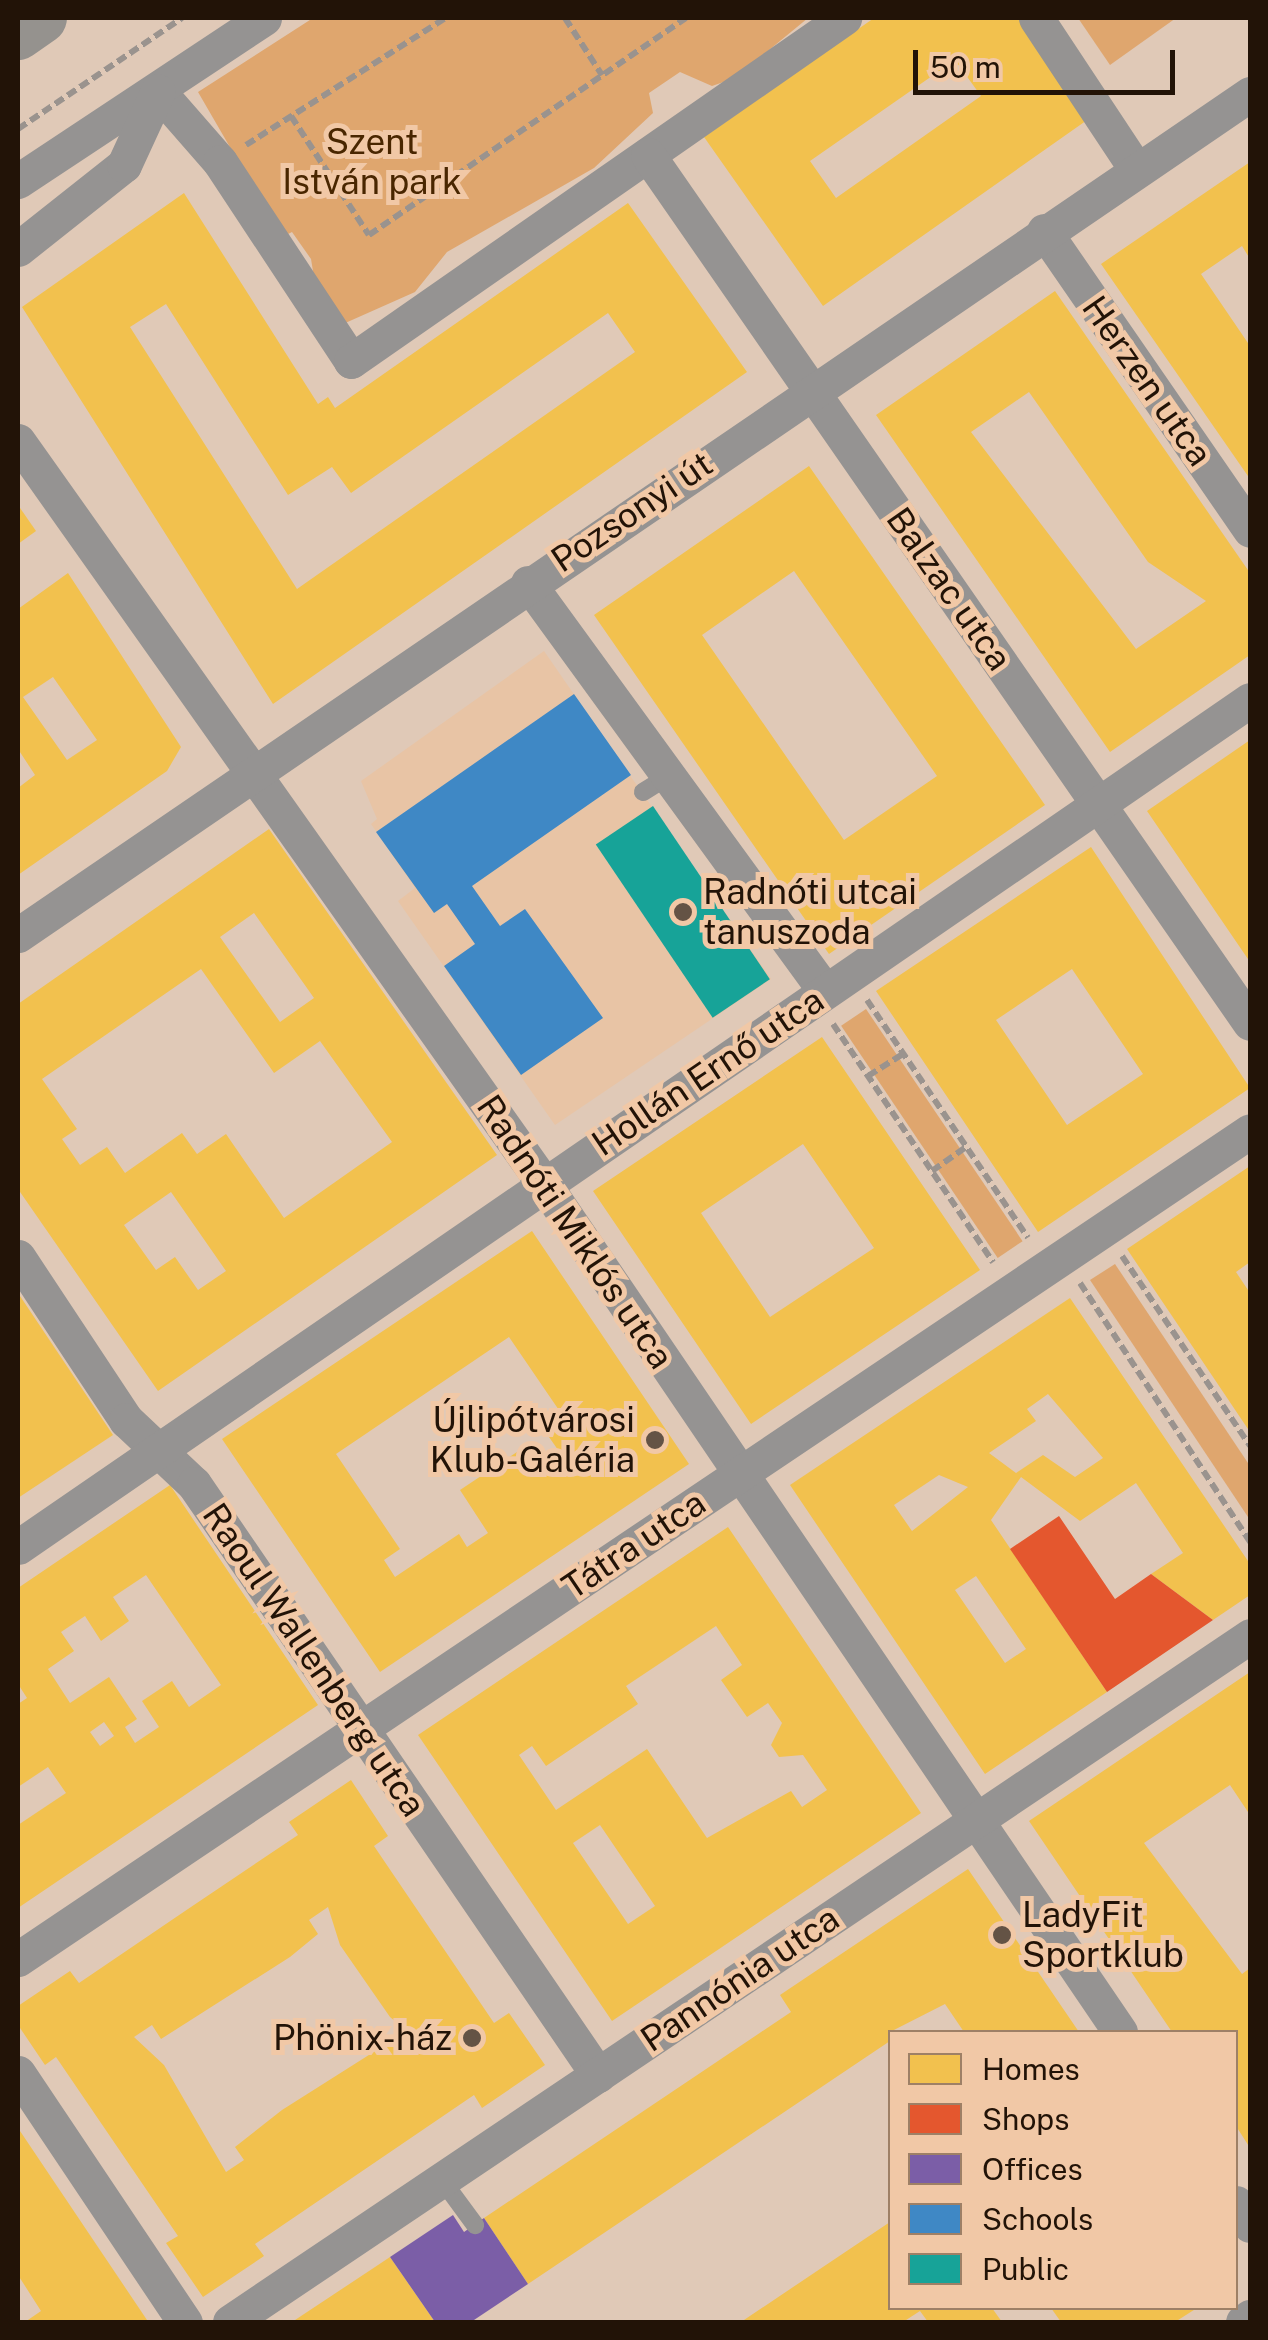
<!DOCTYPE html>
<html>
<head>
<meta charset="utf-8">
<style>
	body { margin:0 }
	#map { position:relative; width:1268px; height:2340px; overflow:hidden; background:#e0c9b7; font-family:"Public Sans",sans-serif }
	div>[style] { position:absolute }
	.built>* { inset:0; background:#e8c4a5 }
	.green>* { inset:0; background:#dfa66e; transform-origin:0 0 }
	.homes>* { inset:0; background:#f2c14e }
	.shops>* { inset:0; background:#e4572e }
	.offices>* { inset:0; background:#7b5ea7 }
	.schools>* { inset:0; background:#3f88c5 }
	.public>* { inset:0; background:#17a398; transform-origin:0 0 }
	.path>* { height:6px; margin-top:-3px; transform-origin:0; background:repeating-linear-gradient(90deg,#9a938e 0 10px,transparent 0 15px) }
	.service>* { height:18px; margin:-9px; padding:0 9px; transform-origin:9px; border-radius:9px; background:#959392 }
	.minor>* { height:35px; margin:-17.5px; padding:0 17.5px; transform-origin:17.5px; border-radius:17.5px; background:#959392 }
	.secondary>* { height:52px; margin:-26px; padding:0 26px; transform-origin:26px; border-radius:26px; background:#95928e }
	.dots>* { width:28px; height:28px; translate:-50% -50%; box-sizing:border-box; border:5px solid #f1c8a6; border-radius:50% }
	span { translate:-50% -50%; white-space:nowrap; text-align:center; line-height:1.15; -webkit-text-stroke:10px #f1c8a6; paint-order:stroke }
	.park-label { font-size:35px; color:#492600 }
	.street-label { font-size:35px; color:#221307 }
	.poi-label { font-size:35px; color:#221307 }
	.left { translate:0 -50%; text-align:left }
	.right { translate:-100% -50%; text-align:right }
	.frame { position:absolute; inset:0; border:20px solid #221307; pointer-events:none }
	.legend { position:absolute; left:888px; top:2030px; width:350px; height:280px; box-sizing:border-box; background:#f1c8a6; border:2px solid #9e8066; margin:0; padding:12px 18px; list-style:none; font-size:30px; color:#221307 }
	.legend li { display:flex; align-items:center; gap:20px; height:50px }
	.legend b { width:50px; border:2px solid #9e8066 }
	.scale { position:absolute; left:913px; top:50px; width:262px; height:45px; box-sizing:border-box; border:5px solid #221307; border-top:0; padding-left:12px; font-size:30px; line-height:35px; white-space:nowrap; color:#221307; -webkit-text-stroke:8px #f1c8a6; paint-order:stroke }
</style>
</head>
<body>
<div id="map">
	<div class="built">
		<div style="clip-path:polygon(544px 651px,771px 979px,555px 1125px,398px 901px,415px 888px,371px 824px,377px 819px,361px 781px)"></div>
	</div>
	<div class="green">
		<div style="clip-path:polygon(313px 18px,808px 18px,735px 78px,712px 86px,680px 72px,649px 93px,653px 113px,594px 168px,447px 252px,415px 292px,343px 324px,316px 289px,311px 259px,292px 232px,282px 237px,198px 92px)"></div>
		<div style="clip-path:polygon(1078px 18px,1176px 18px,1110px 65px)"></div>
		<div style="left:866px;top:1009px;width:280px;height:30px;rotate:56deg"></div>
		<div style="clip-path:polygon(1115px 1264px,1250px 1466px,1250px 1520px,1090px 1280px)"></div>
	</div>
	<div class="homes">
		<div style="clip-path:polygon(evenodd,874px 18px,1019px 18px,1090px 118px,823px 306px,704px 137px,874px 18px,955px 60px,981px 96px,836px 198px,810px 161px,955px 60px)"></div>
		<div style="clip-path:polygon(1250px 162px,1250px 259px,1242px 246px,1201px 274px,1250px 346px,1250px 479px,1101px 264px)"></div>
		<div style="clip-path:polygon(evenodd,184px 193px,318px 404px,328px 397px,335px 408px,628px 203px,747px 372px,273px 704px,22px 307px,184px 193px,166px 304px,288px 495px,332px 467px,351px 493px,608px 313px,635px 352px,297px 589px,130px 327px,166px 304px)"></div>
		<div style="clip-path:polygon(evenodd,1055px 291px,1250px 573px,1250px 655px,1110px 752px,876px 415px,1055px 291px,1029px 392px,1148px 562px,1206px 601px,1136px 649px,971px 432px,1029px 392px)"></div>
		<div style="clip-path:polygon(evenodd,809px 466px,1045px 805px,829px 954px,594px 615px,809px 466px,794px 571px,937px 776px,844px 840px,702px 635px,794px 571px)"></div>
		<div style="clip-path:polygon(18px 505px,36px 531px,18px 544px)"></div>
		<div style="clip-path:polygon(evenodd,68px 573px,181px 747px,167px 771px,18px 875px,18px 788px,35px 775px,18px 749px,18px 609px,68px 573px,53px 677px,97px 740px,67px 760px,23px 697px,53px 677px)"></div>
		<div style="clip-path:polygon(1250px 740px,1249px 828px,1250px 962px,1147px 811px)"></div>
		<div style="clip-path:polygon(evenodd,269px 829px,497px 1155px,158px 1391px,18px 1189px,18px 1004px,269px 829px,254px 913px,314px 998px,280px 1022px,220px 937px,254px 913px,269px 829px,201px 969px,274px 1073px,320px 1041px,392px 1142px,284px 1218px,226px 1134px,197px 1154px,182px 1133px,125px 1173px,107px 1147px,80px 1165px,62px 1139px,77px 1129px,42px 1079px,201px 969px,269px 829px,171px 1192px,226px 1271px,198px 1290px,175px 1257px,156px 1270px,124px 1225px,171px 1192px)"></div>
		<div style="clip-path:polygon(evenodd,1091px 847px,1250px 1088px,1038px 1232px,876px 991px,1091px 847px,1072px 969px,1143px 1074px,1067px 1125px,996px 1020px,1072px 969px)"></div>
		<div style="clip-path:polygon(evenodd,822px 1037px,980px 1270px,751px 1424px,593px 1191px,822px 1037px,803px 1144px,874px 1248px,770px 1317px,701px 1213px,803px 1144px)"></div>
		<div style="clip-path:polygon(1250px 1166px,1250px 1262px,1236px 1272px,1250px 1293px,1250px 1432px,1127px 1249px)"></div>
		<div style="clip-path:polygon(evenodd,532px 1231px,689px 1464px,380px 1672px,222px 1439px,532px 1231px,509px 1337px,565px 1419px,549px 1437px,565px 1460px,551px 1470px,532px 1442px,460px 1490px,488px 1533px,467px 1547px,459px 1534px,395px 1577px,384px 1560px,400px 1549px,336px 1454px,509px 1337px)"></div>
		<div style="clip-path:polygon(18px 1293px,113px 1435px,18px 1498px)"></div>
		<div style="clip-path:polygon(evenodd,1070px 1298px,1250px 1564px,1250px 1595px,1213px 1620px,1151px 1574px,1183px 1553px,1136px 1483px,1080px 1521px,1021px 1477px,991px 1520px,1107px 1692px,985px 1774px,790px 1485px,1070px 1298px,1048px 1394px,1103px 1458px,1075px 1477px,1043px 1455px,1016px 1473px,989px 1453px,1036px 1421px,1027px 1409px,1048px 1394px,1070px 1298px,939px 1475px,968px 1487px,912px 1531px,894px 1505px,939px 1475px,1070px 1298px,976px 1576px,1026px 1649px,1005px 1663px,955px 1590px,976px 1576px)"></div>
		<div style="clip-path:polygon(evenodd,170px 1485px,318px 1705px,18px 1908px,18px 1825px,66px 1793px,48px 1767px,18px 1787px,18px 1704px,27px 1698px,18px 1684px,18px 1588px,170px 1485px,146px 1575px,221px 1685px,189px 1707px,172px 1681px,142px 1701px,159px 1727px,135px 1743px,125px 1727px,137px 1719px,109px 1677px,70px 1703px,48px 1669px,74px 1651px,61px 1632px,85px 1616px,101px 1641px,129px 1621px,113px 1597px,146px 1575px,170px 1485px,104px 1722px,114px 1736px,100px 1746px,90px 1732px,104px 1722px)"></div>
		<div style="clip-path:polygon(evenodd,728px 1527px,921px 1813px,612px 2021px,418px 1735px,728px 1527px,716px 1626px,742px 1665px,721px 1680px,747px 1717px,768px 1703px,782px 1723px,771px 1745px,779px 1757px,803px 1755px,827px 1790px,802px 1807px,791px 1791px,707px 1838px,647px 1749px,556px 1810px,519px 1755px,532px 1746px,546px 1766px,638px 1704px,626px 1686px,716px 1626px,728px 1527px,600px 1825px,655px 1906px,628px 1924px,573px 1843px,600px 1825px)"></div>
		<div style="clip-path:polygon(1250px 1672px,1250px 1815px,1230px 1785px,1144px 1843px,1242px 1974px,1250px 1968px,1250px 2148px,1236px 2126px,1236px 2032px,1172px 2032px,1029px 1821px)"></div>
		<div style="clip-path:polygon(evenodd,351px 1780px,388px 1836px,374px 1846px,395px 1877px,494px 2023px,509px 2013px,545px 2065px,482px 2108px,474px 2095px,255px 2244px,264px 2256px,203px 2297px,166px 2243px,178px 2236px,56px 2057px,45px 2065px,18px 2025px,18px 2006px,70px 1971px,79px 1983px,188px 1909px,298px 1835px,289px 1822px,351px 1780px,328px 1907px,340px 1945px,390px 2017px,419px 2041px,400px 2054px,391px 2041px,282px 2110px,235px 2147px,244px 2160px,226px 2172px,164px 2065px,134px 2037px,152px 2025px,161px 2039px,290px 1957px,318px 1934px,309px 1920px,328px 1907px)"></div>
		<div style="clip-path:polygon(968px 1869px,1079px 2032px,964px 2032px,945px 2004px,890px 2032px,890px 2041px,528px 2284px,484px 2218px,791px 2012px,780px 1995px)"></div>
		<div style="clip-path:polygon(18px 2128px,147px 2320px,144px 2322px,25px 2322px,41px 2311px,18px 2275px)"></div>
		<div style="clip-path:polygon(890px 2222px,890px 2308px,992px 2308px,1002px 2322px,928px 2322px,920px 2311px,903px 2322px,741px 2322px)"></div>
		<div style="clip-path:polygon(390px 2257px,435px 2322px,292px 2322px,369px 2271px)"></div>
		<div style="clip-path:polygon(1051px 2308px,1197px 2308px,1175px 2322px,1061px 2322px)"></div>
	</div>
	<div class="shops">
		<div style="clip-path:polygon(1059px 1516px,1115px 1599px,1151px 1574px,1213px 1620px,1107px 1692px,1010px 1549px)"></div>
	</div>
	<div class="offices">
		<div style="clip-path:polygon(453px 2215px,464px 2232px,484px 2218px,528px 2284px,471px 2322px,435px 2322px,390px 2257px)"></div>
	</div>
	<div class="schools">
		<div style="clip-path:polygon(574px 694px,631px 775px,472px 886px,500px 926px,525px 909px,603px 1018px,521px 1075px,444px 966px,475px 944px,447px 904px,434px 913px,376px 832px)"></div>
	</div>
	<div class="public">
		<div style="left:653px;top:806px;width:209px;height:69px;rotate:56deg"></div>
	</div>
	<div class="path">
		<div style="left:565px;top:18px;width:68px;rotate:57deg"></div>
		<div style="left:291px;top:116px;width:142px;rotate:56.8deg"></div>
		<div style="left:369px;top:235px;width:384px;rotate:-34.4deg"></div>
		<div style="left:18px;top:129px;width:198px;rotate:-34.1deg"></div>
		<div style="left:246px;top:145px;width:236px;rotate:-32.5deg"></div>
		<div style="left:867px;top:1000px;width:287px;rotate:55.9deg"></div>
		<div style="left:833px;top:1024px;width:287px;rotate:56.1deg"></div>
		<div style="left:868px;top:1076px;width:41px;rotate:-32.2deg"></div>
		<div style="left:932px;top:1171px;width:42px;rotate:-35.2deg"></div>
		<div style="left:1122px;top:1256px;width:229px;rotate:56deg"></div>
		<div style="left:1080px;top:1283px;width:310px;rotate:56.7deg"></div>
	</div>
	<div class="service">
		<div style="left:643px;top:792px;width:31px;rotate:-32deg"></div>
		<div style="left:442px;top:2180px;width:56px;rotate:53.7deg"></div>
	</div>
	<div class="minor">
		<div style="left:1036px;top:18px;width:181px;rotate:56.5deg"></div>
		<div style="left:158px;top:91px;width:94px;rotate:48.9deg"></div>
		<div style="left:220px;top:162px;width:238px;rotate:56.6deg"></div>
		<div style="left:351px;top:361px;width:601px;rotate:-34.83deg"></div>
		<div style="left:648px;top:155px;width:1056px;rotate:55.26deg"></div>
		<div style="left:18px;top:181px;width:295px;rotate:-33.5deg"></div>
		<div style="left:1044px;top:231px;width:363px;rotate:55.4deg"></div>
		<div style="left:18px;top:249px;width:135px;rotate:-38.4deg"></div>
		<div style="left:124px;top:165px;width:81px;rotate:-65.3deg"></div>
		<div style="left:18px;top:441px;width:910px;rotate:54.7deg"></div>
		<div style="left:544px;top:1184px;width:1025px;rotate:55.81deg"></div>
		<div style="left:528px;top:583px;width:505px;rotate:53.95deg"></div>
		<div style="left:18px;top:935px;width:1492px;rotate:-34.32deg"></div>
		<div style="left:18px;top:1257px;width:196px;rotate:56.5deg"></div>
		<div style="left:126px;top:1420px;width:93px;rotate:43.3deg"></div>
		<div style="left:194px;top:1484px;width:716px;rotate:55.64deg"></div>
		<div style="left:18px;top:1547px;width:1495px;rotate:-34.51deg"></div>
		<div style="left:18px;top:1959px;width:1484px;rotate:-33.9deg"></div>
		<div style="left:18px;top:2073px;width:300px;rotate:56.2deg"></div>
		<div style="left:1236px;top:2203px;width:26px;rotate:58deg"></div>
		<div style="left:230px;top:2322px;width:1229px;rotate:-33.92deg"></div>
		<div style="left:1243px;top:2322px;width:9px;rotate:-36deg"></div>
	</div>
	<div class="secondary">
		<div style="left:18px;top:34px;width:28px;rotate:-35deg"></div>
	</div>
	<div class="dots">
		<div style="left:683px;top:912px;background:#645345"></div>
		<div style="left:655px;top:1440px;background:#645345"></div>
		<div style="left:1002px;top:1935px;background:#645345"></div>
		<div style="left:472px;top:2038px;background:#645345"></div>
	</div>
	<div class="park-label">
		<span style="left:372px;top:162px">Szent<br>István park</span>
	</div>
	<div class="street-label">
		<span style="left:1147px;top:381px;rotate:55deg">Herzen utca</span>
		<span style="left:632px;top:512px;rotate:-34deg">Pozsonyi út</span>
		<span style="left:949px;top:589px;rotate:55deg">Balzac utca</span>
		<span style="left:708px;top:1072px;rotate:-34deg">Hollán Ernő utca</span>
		<span style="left:575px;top:1232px;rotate:56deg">Radnóti Miklós utca</span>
		<span style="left:634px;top:1545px;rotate:-34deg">Tátra utca</span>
		<span style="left:314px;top:1660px;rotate:56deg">Raoul Wallenberg utca</span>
		<span style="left:740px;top:1979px;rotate:-34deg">Pannónia utca</span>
	</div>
	<div class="poi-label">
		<span class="left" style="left:703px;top:912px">Radnóti utcai<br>tanuszoda</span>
		<span class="right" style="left:635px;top:1440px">Újlipótvárosi<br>Klub-Galéria</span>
		<span class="left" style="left:1022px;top:1935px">LadyFit<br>Sportklub</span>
		<span class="right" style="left:452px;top:2038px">Phönix-ház</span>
	</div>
	<div class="frame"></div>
	<ul class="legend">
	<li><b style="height:28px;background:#f2c14e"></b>Homes</li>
	<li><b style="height:28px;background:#e4572e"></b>Shops</li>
	<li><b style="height:28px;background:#7b5ea7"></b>Offices</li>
	<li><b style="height:28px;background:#3f88c5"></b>Schools</li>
	<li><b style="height:28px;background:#17a398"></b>Public</li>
	</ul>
	<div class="scale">50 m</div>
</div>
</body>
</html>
